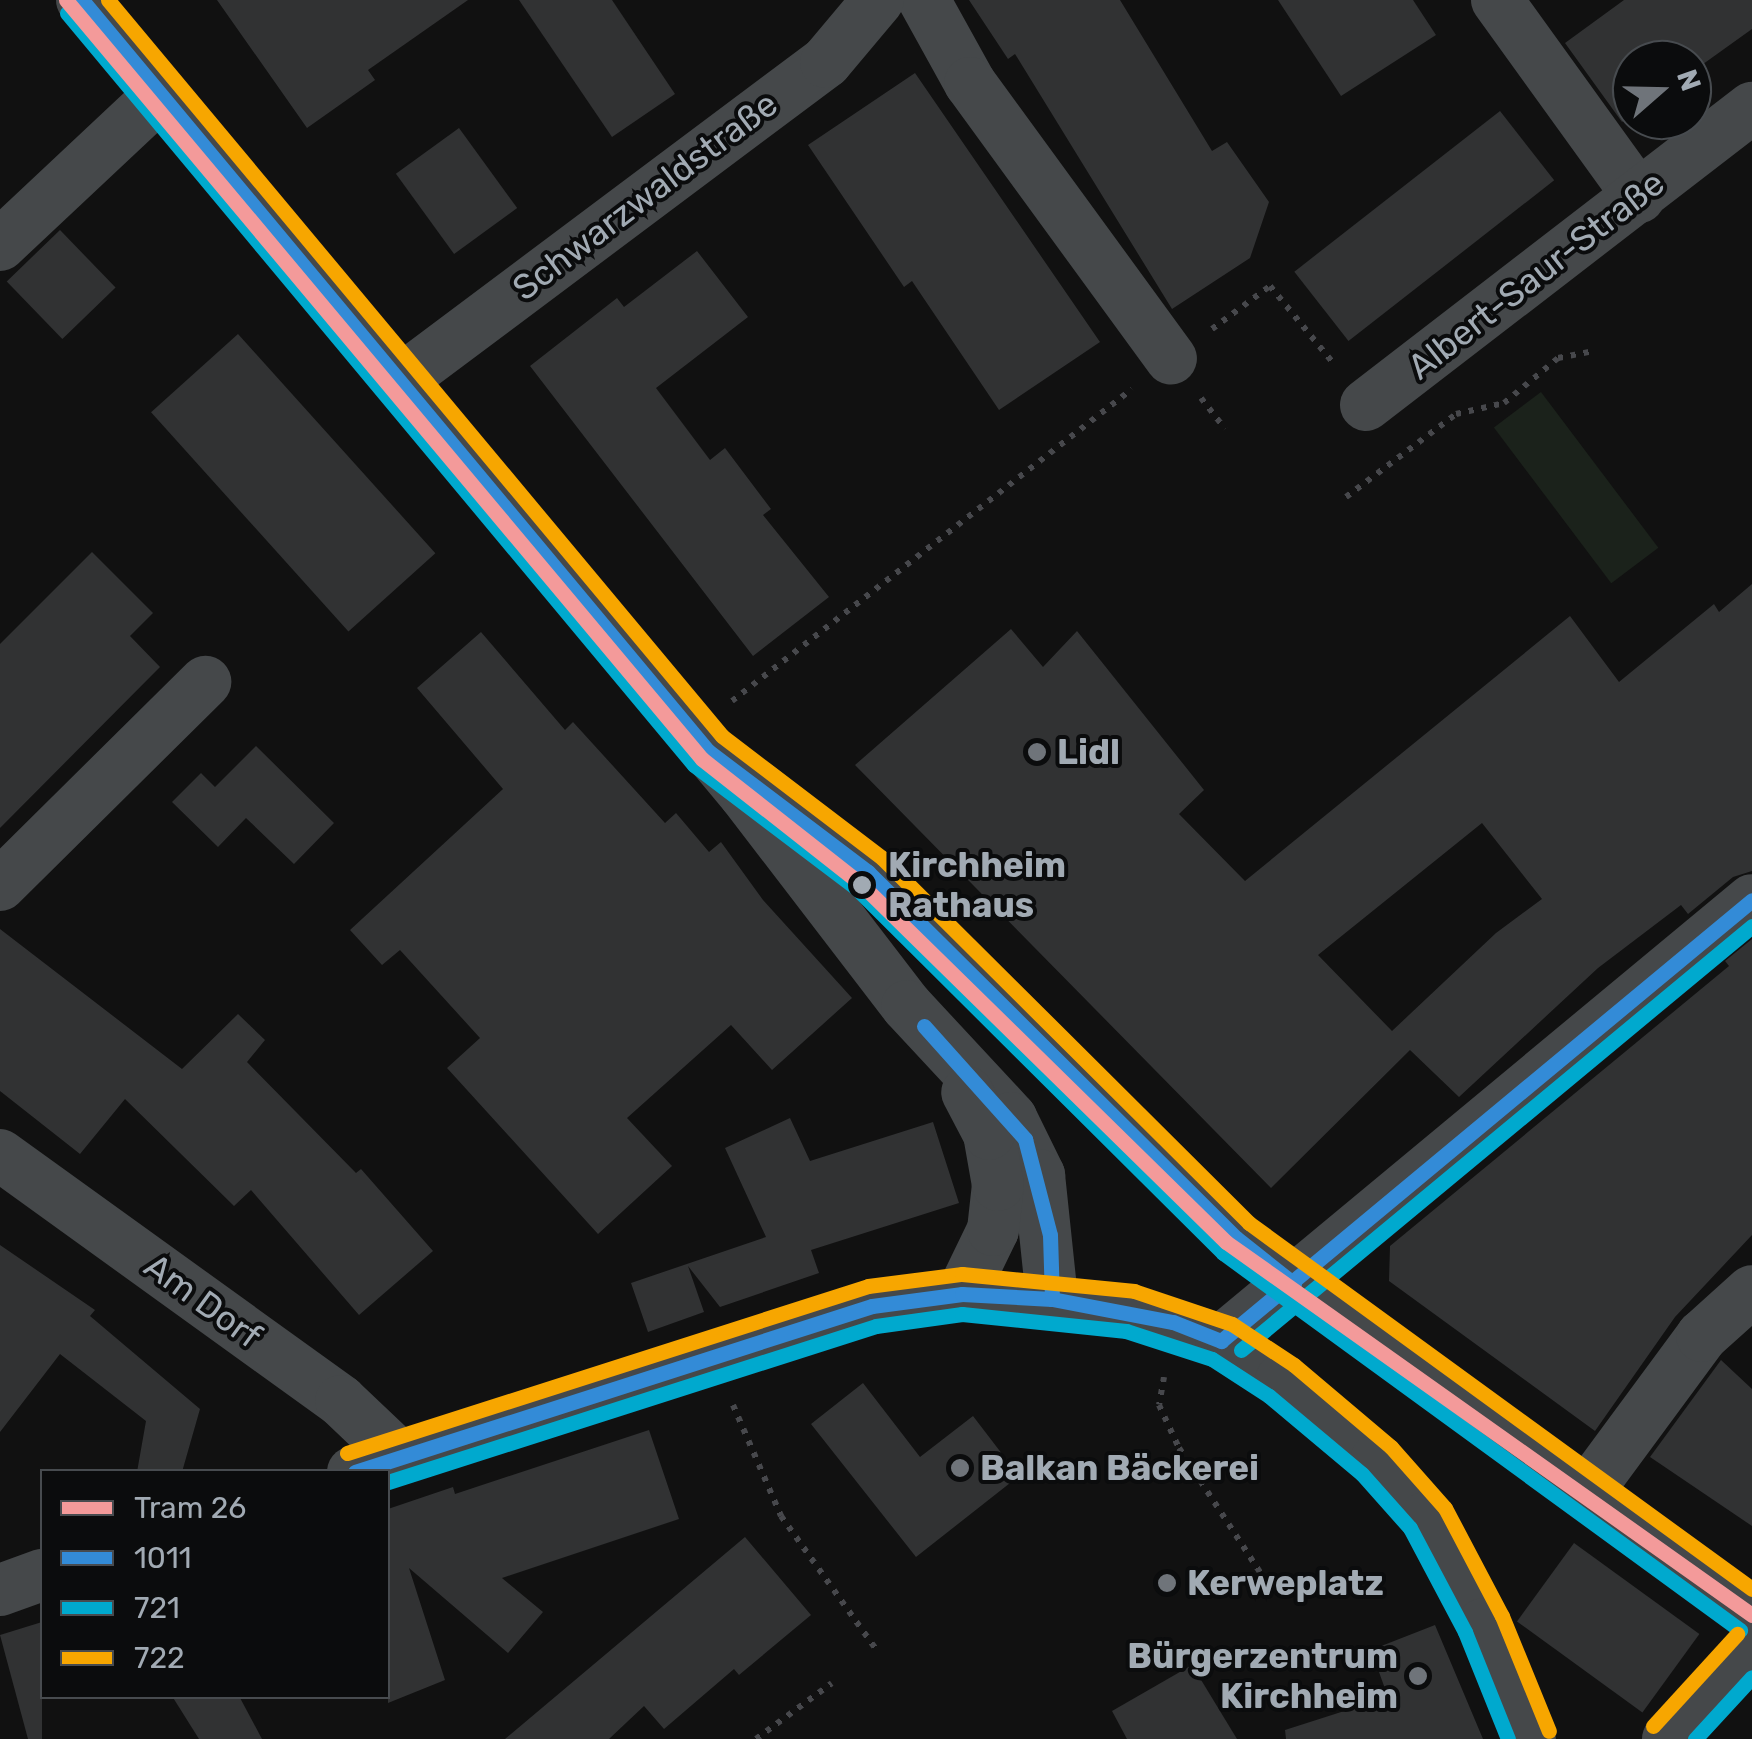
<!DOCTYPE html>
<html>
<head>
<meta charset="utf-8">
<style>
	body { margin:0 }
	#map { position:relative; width:1752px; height:1739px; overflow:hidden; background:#111; font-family:Rubik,sans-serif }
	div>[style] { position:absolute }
	.green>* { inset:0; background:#1b221b; transform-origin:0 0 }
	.building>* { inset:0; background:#313233; transform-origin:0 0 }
	.path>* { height:6px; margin-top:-3px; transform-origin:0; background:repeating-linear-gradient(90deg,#47484c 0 5px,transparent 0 13px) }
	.minor>* { height:52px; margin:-26px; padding:0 26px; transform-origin:26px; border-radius:26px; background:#45484a }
	.bus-1>* { height:15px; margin:-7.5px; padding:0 7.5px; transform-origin:7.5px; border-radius:7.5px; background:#338bd7 }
	.bus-2>* { height:15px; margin:-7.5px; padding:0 7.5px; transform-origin:7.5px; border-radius:7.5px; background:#00a9ce }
	.bus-3>* { height:15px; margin:-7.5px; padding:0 7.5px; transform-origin:7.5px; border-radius:7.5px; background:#f7a600 }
	.tram-1>* { height:15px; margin:-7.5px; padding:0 7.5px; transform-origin:7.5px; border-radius:7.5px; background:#f39a9a }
	.dots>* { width:28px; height:28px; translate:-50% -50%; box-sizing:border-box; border:5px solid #0b0c0d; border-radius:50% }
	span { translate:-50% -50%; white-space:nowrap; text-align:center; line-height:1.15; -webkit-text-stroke:8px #0b0c0d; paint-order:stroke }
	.street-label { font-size:35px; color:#a1aab3 }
	.poi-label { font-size:35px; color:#a1aab3; font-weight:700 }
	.left { translate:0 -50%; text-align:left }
	.right { translate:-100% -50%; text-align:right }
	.stop-label { font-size:35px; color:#a1aab3; font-weight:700 }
	.legend { position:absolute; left:40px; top:1469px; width:350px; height:230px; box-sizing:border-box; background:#0b0c0d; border:2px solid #474b4f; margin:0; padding:12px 18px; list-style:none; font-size:30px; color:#a1aab3 }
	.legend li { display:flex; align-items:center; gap:20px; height:50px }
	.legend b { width:50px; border:2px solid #474b4f }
	.north { position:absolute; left:1612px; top:40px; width:100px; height:100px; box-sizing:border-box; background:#0b0c0d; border:2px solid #474b4f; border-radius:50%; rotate:70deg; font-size:28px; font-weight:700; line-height:40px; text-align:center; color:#a1aab3 }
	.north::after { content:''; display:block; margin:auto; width:35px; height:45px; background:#6f747a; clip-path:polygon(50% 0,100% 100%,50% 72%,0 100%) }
</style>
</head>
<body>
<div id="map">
	<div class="green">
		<div style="left:1541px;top:392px;width:195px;height:59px;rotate:53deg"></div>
	</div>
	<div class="building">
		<div style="clip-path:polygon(217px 0,468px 0,368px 70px,375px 80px,307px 128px)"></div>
		<div style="clip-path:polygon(519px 0,612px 0,675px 94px,612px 137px)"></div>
		<div style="clip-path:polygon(969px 0,1120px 0,1212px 151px,1227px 142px,1269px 202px,1250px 258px,1172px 309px,1015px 54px,1008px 59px)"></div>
		<div style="clip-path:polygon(1278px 0,1413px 0,1436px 35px,1341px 96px)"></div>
		<div style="clip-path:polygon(1624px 0,1752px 0,1752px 29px,1692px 72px,1692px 60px,1632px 60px,1632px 115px,1622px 122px,1565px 43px)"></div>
		<div style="clip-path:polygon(915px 73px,1100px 342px,999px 410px,912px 281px,904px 287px,808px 145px)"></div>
		<div style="left:1500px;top:111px;width:88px;height:261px;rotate:52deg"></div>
		<div style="left:459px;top:128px;width:99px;height:78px;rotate:54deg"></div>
		<div style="left:60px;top:230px;width:80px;height:74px;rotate:46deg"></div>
		<div style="clip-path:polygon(697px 251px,748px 317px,656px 388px,710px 460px,725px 448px,771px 509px,763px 515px,829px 597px,753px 656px,530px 366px,617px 298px,624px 307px)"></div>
		<div style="left:238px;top:334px;width:295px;height:117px;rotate:48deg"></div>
		<div style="clip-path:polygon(92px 552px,153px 613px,130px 636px,160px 667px,0 828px,0 644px)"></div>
		<div style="clip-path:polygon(evenodd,1752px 584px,1752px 871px,1733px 877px,1688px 914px,1681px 905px,1598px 968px,1459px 1097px,1410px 1050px,1271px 1188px,855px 765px,1011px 629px,1043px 667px,1077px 631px,1204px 790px,1179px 814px,1245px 881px,1570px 616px,1619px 682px,1714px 604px,1719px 612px,1752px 584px,1482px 823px,1542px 899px,1496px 933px,1392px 1031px,1318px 955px,1482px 823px)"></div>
		<div style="clip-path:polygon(481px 632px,565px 730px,573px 722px,665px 823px,676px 813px,709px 852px,721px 842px,763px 900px,852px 998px,772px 1070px,731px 1025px,627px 1118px,672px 1166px,598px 1234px,447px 1068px,480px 1038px,400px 950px,382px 965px,350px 930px,503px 789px,417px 688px)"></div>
		<div style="clip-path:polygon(256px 746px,334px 823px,294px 864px,246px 818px,218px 847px,172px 802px,201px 773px,215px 787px)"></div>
		<div style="clip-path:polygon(0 929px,182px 1069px,238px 1014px,265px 1040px,247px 1062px,356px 1173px,361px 1169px,433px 1251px,359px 1315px,251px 1190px,234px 1206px,125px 1099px,80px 1154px,0 1091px)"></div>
		<div style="clip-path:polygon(1752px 939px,1752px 1235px,1675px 1317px,1595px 1431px,1389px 1281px,1390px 1246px,1729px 966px,1725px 961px)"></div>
		<div style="clip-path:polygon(790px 1118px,810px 1161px,933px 1122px,959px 1203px,811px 1250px,819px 1273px,720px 1307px,688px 1266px,704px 1312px,648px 1332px,631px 1283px,766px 1237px,725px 1148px)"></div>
		<div style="clip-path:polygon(0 1245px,95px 1310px,90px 1316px,200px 1409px,182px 1472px,137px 1472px,146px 1421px,60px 1354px,0 1432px)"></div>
		<div style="clip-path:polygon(1721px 1360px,1752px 1389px,1752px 1526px,1650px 1457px)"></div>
		<div style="clip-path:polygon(863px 1383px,920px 1457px,973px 1416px,1019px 1476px,916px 1557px,811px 1424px)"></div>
		<div style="clip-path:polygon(649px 1430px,679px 1519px,502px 1578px,543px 1612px,508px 1653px,409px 1568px,445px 1680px,388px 1703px,388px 1509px,453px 1487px,455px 1494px)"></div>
		<div style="clip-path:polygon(745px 1537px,811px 1615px,739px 1675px,734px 1669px,664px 1729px,644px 1706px,609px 1739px,505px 1739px)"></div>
		<div style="left:1574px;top:1543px;width:155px;height:97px;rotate:36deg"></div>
		<div style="clip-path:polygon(42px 1622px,42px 1739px,28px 1739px,0 1635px)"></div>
		<div style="clip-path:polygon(1435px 1625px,1483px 1739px,1286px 1739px,1285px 1730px,1388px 1697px,1371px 1650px)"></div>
		<div style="clip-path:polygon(1192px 1665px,1237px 1739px,1127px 1739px,1112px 1711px)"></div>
		<div style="clip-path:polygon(172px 1696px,239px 1696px,262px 1739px,199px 1739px)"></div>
	</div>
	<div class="path">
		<div style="left:1212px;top:329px;width:72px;rotate:-36.6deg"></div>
		<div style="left:1270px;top:286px;width:101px;rotate:50.6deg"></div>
		<div style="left:1201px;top:398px;width:39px;rotate:52deg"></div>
		<div style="left:1346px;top:497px;width:138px;rotate:-37deg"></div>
		<div style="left:1456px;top:414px;width:49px;rotate:-12.9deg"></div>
		<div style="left:1504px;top:403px;width:70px;rotate:-39.8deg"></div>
		<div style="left:1558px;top:358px;width:32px;rotate:-11deg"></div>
		<div style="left:732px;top:701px;width:507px;rotate:-37.95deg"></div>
		<div style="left:1164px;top:1377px;width:28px;rotate:100deg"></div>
		<div style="left:1159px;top:1405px;width:47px;rotate:65.1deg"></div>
		<div style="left:1179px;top:1448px;width:165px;rotate:56.9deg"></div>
		<div style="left:733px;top:1405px;width:121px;rotate:66.6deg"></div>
		<div style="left:781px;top:1516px;width:163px;rotate:54.5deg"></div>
		<div style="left:756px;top:1739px;width:94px;rotate:-36.4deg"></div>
	</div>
	<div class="minor">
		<div style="left:82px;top:0;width:1035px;rotate:50.17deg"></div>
		<div style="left:745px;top:795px;width:266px;rotate:52.5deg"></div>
		<div style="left:907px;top:1006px;width:153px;rotate:47.1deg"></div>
		<div style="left:1011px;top:1118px;width:64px;rotate:63.8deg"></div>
		<div style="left:1039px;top:1175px;width:125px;rotate:84deg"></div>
		<div style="left:924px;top:0;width:95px;rotate:61deg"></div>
		<div style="left:970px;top:83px;width:341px;rotate:53.9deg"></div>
		<div style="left:1497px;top:0;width:243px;rotate:54.2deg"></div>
		<div style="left:0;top:245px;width:221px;rotate:-43.2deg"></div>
		<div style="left:401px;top:380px;width:531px;rotate:-36.81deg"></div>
		<div style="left:826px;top:62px;width:81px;rotate:-50deg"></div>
		<div style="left:1366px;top:405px;width:487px;rotate:-37.6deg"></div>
		<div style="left:758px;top:787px;width:139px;rotate:37.7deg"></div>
		<div style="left:868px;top:872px;width:519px;rotate:44.84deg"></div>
		<div style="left:1236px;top:1238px;width:638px;rotate:36.08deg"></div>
		<div style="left:0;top:885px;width:289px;rotate:-44.7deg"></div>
		<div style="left:0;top:1155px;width:420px;rotate:35.8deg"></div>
		<div style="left:341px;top:1401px;width:80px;rotate:43.5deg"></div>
		<div style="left:962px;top:1294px;width:71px;rotate:-64.2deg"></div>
		<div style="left:993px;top:1230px;width:45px;rotate:-83.7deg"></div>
		<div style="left:998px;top:1185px;width:52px;rotate:-100deg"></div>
		<div style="left:989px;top:1134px;width:47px;rotate:-117.6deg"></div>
		<div style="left:1221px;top:1341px;width:690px;rotate:-39.71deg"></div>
		<div style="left:353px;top:1472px;width:545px;rotate:-17.74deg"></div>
		<div style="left:872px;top:1306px;width:91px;rotate:-7.6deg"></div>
		<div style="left:962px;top:1294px;width:169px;rotate:5.8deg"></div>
		<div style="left:1130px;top:1311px;width:96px;rotate:18.2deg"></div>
		<div style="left:1221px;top:1341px;width:72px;rotate:33deg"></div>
		<div style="left:1281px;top:1380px;width:124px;rotate:40.1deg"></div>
		<div style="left:1376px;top:1460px;width:76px;rotate:48.2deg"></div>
		<div style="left:1427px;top:1517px;width:121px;rotate:62.4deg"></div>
		<div style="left:1483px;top:1624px;width:124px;rotate:67.8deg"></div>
		<div style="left:1587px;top:1492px;width:194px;rotate:-53.6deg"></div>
		<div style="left:1702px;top:1336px;width:67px;rotate:-42deg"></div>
		<div style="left:0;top:1590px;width:45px;rotate:-19.7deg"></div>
		<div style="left:1668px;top:1739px;width:125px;rotate:-47.6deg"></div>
	</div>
	<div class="bus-1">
		<div style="left:82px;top:0;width:978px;rotate:50.19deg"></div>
		<div style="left:708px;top:751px;width:201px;rotate:37.1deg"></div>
		<div style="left:868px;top:872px;width:519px;rotate:44.84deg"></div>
		<div style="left:1236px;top:1238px;width:74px;rotate:38.4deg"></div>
		<div style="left:924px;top:1026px;width:152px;rotate:48.2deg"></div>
		<div style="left:1025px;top:1139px;width:99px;rotate:75.4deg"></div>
		<div style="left:1050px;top:1235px;width:64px;rotate:88.2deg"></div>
		<div style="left:355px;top:1472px;width:543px;rotate:-17.8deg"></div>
		<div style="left:872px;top:1306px;width:91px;rotate:-7.6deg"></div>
		<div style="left:962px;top:1294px;width:90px;rotate:3.2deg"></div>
		<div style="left:1052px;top:1299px;width:123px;rotate:10.8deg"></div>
		<div style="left:1173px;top:1322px;width:52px;rotate:21.6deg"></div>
		<div style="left:1221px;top:1341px;width:690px;rotate:-39.71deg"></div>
	</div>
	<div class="bus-2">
		<div style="left:67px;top:13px;width:979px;rotate:50.18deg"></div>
		<div style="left:694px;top:765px;width:202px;rotate:37.2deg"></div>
		<div style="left:855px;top:887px;width:519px;rotate:44.84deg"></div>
		<div style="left:1223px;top:1253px;width:640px;rotate:36.1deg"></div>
		<div style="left:1241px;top:1350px;width:664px;rotate:-39.68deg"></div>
		<div style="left:388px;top:1482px;width:512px;rotate:-17.73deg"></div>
		<div style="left:876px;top:1326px;width:87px;rotate:-7.9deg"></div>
		<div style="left:962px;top:1314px;width:165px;rotate:5.9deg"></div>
		<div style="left:1126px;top:1331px;width:90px;rotate:18deg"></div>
		<div style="left:1212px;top:1359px;width:68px;rotate:33deg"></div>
		<div style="left:1269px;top:1396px;width:121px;rotate:40deg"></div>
		<div style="left:1362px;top:1474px;width:72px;rotate:48.4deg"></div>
		<div style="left:1410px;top:1528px;width:118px;rotate:62.1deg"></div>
		<div style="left:1465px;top:1632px;width:115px;rotate:68.1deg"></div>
		<div style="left:1695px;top:1739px;width:84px;rotate:-47.4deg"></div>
	</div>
	<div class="bus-3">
		<div style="left:108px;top:0;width:958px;rotate:50.16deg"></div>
		<div style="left:722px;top:736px;width:201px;rotate:37.3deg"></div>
		<div style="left:882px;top:858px;width:518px;rotate:44.84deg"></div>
		<div style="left:1249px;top:1223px;width:622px;rotate:36.04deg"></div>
		<div style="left:347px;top:1453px;width:547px;rotate:-17.77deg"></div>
		<div style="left:868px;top:1286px;width:95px;rotate:-7.3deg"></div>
		<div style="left:962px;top:1274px;width:173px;rotate:5.6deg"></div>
		<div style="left:1134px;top:1291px;width:103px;rotate:18.6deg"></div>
		<div style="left:1232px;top:1324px;width:74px;rotate:33.5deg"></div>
		<div style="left:1294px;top:1365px;width:127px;rotate:40.2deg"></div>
		<div style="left:1391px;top:1447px;width:81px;rotate:48.5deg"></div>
		<div style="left:1445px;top:1508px;width:122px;rotate:62.2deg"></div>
		<div style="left:1502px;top:1616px;width:124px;rotate:67.8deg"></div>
		<div style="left:1653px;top:1726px;width:125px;rotate:-47.6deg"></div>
	</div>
	<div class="tram-1">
		<div style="left:66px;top:0;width:990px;rotate:50.04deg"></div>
		<div style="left:702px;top:759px;width:204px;rotate:38.2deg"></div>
		<div style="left:862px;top:885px;width:510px;rotate:44.44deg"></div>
		<div style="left:1226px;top:1242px;width:645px;rotate:35.34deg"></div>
	</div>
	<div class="dots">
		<div style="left:1037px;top:752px;background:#6f747a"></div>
		<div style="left:862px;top:885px;background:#a1aab3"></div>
		<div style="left:960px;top:1468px;background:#6f747a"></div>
		<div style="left:1167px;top:1583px;background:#6f747a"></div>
		<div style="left:1418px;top:1676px;background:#6f747a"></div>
	</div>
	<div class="street-label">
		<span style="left:645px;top:196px;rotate:-37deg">Schwarzwaldstraße</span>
		<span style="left:1536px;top:275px;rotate:-38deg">Albert-Saur-Straße</span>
		<span style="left:203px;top:1301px;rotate:36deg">Am Dorf</span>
	</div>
	<div class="poi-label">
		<span class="left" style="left:1057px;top:752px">Lidl</span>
		<span class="left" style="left:980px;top:1468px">Balkan Bäckerei</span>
		<span class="left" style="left:1187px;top:1583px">Kerweplatz</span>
		<span class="right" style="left:1398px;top:1676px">Bürgerzentrum<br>Kirchheim</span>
	</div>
	<div class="stop-label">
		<span class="left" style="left:888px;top:885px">Kirchheim<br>Rathaus</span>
	</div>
	<ul class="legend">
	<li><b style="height:12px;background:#f39a9a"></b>Tram 26</li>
	<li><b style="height:12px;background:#338bd7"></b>1011</li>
	<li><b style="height:12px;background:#00a9ce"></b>721</li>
	<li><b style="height:12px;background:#f7a600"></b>722</li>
	</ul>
	<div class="north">N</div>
</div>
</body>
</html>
